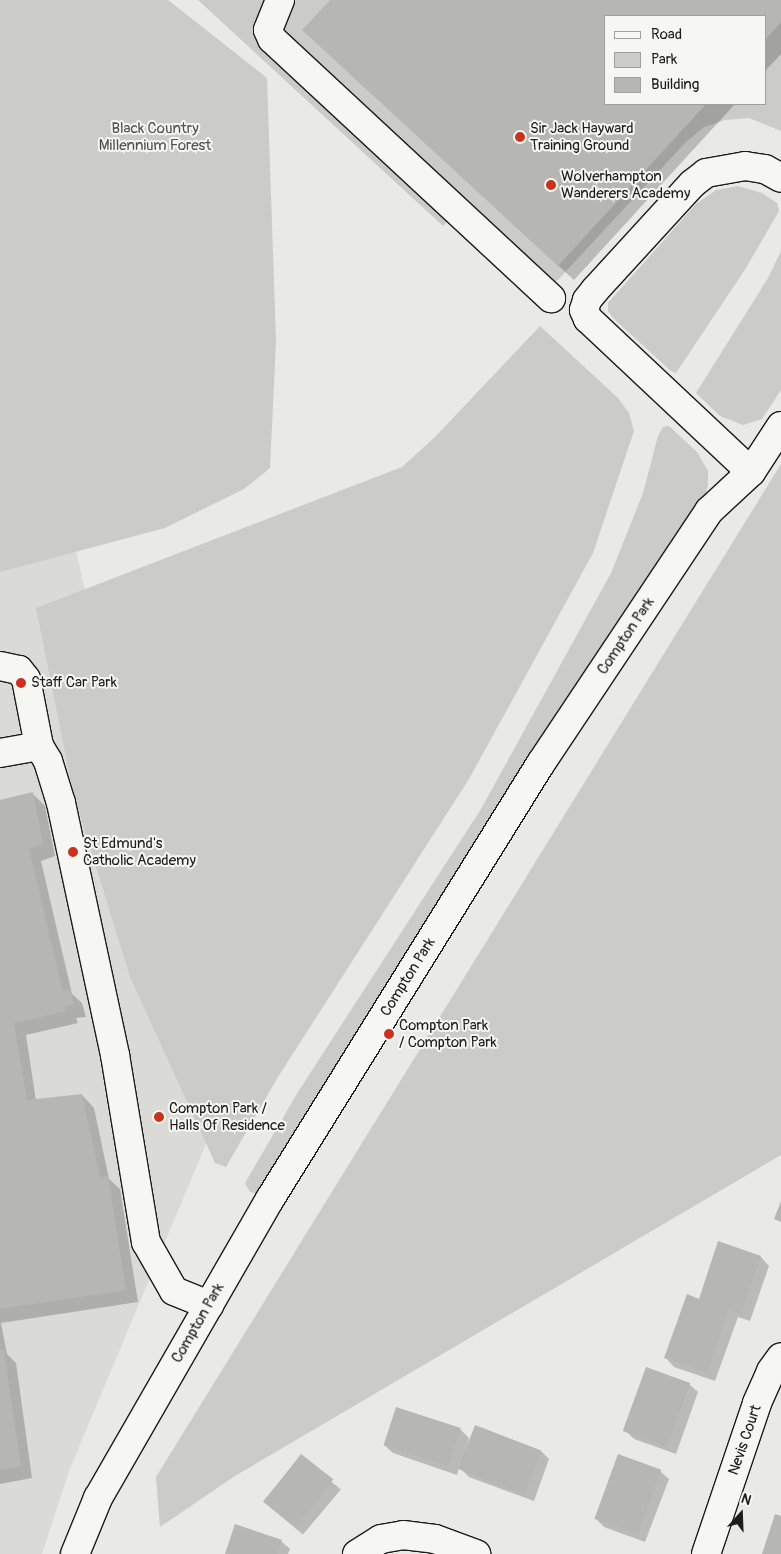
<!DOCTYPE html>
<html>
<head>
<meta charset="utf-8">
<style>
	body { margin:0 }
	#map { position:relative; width:781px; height:1554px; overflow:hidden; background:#e9e9e5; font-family:Pangolin,sans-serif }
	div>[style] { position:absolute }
	.built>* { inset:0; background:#dadad6 }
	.green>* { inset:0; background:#cbcbc7 }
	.shadow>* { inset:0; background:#0003; transform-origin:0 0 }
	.building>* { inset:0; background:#b6b6b3; transform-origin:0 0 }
	.roads { filter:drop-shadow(1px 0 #1c1c1c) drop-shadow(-1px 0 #1c1c1c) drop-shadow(0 1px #1c1c1c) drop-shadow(0 -1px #1c1c1c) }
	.minor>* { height:28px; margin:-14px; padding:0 14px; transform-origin:14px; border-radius:14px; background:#f6f6f2 }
	.dots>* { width:14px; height:14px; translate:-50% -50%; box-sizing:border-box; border:2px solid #f6f6f2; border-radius:50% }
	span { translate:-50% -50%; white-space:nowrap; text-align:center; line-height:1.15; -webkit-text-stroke:4px #f6f6f2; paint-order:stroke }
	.park-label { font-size:15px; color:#51514f }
	.poi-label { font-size:15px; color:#1c1c1c }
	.left { translate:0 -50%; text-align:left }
	.street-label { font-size:15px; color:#1c1c1c }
	.legend { position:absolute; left:604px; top:15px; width:162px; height:90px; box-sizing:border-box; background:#f6f6f2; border:1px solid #9f9f9c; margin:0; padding:6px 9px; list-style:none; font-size:15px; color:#1c1c1c }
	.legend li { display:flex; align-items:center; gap:10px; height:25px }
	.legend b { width:25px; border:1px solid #9f9f9c }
	.north { position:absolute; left:716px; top:1489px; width:50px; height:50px; -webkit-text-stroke:4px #f6f6f2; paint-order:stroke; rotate:20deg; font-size:14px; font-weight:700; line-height:20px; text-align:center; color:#1c1c1c }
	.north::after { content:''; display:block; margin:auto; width:18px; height:22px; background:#1c1c1c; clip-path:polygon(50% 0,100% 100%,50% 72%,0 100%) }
</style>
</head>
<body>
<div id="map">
	<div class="built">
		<div style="clip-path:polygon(76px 551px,211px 1132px,69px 1471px,42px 1554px,0 1554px,0 572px)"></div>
	</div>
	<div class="green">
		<div style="clip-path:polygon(0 0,168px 0,267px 78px,276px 341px,270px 468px,244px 489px,165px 528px,0 572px)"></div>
		<div style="clip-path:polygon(evenodd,198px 0,781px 0,781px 131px,749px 118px,725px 120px,704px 127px,686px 142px,554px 284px,466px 202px,443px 226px,198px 0,605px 16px,765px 16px,765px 104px,605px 104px,605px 16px)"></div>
		<div style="clip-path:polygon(738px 186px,762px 193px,777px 203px,779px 211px,746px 268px,676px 373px,671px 371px,614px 319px,608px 311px,608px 303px,696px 204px,716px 190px)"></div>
		<div style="clip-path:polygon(781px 251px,781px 390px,762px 419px,743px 425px,720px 416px,696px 393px,768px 278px)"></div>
		<div style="clip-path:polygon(540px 326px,618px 398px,629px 413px,634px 431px,593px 553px,469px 779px,278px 1077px,226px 1167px,215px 1163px,130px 977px,73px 792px,36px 608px,402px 467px,435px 437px)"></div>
		<div style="clip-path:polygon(669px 426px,697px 452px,708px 471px,708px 485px,699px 516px,262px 1195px,250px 1192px,245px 1183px,298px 1092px,481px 809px,611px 573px,643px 493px,658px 436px,663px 427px)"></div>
		<div style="clip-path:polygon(781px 464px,781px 1155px,235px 1476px,160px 1527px,156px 1477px)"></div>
	</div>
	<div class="shadow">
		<div style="clip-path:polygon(332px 0,781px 0,781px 54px,765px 71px,765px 16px,605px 16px,605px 104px,735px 104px,574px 280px,319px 45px)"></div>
		<div style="clip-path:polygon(33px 794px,45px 806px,55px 856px,41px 861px,72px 994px,82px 1003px,86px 1017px,76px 1018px,78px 1023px,26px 1035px,36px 1101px,82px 1095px,94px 1108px,109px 1179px,120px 1189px,138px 1302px,1px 1323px,7px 1354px,16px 1363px,32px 1478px,0 1484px,0 801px)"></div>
		<div style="clip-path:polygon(719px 1243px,761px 1257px,769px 1266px,750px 1321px,738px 1317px,715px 1381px,674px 1367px,666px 1358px,699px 1300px)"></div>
		<div style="clip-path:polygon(689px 1384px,698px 1392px,676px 1454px,634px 1439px,625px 1430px)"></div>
		<div style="clip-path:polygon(460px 1429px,469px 1438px,465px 1456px,541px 1451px,549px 1459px,534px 1501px,469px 1477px,459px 1467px,457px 1475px,393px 1453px,384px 1445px)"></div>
		<div style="left:301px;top:1456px;width:52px;height:59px;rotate:40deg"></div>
		<div style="clip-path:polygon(660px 1471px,669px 1479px,645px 1542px,604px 1527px,595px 1518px)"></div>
		<div style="clip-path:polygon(281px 1541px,290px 1549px,288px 1554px,227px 1554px)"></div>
	</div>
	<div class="building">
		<div style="clip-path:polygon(330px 0,781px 0,781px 22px,765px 40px,765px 16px,605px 16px,605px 104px,706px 104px,558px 266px,302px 30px)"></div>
		<div style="clip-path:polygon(33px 792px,43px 843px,29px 849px,63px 991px,70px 989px,74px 1005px,65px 1006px,67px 1011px,14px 1023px,27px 1100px,82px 1094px,100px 1177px,108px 1176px,126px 1290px,0 1309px,0 800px)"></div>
		<div style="clip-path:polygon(781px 1201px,781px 1222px,774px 1219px)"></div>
		<div style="clip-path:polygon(718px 1241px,761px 1256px,741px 1314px,729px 1309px,707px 1373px,664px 1358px,687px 1294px,699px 1299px)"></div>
		<div style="clip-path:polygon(0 1350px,4px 1350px,21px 1466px,0 1470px)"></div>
		<div style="left:646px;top:1367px;width:47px;height:68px;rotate:20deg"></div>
		<div style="left:396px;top:1407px;width:68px;height:40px;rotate:18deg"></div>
		<div style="left:475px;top:1425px;width:71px;height:47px;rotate:21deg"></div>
		<div style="left:301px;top:1454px;width:41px;height:61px;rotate:38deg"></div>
		<div style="left:618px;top:1454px;width:46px;height:69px;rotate:20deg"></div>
		<div style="clip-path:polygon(775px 1514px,781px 1516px,781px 1554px,762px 1554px)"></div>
		<div style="clip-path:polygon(235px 1524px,282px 1540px,277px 1554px,225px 1554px)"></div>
	</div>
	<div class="roads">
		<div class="minor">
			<div style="left:280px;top:0;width:32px;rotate:112deg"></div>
			<div style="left:268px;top:30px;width:10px;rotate:66deg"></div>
			<div style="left:272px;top:39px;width:381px;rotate:42.9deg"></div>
			<div style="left:751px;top:472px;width:224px;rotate:-136.8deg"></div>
			<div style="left:588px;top:319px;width:10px;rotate:-114deg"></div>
			<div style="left:584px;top:310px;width:10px;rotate:-73deg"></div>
			<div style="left:587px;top:300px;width:13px;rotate:-51deg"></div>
			<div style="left:595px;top:290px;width:144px;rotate:-47.5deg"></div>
			<div style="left:692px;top:184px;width:18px;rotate:-38deg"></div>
			<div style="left:706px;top:173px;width:40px;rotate:-10deg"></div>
			<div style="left:745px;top:166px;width:20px;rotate:9deg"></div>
			<div style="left:765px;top:169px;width:18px;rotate:29deg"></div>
			<div style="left:0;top:666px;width:19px;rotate:12deg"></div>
			<div style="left:19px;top:670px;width:11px;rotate:52deg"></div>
			<div style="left:26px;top:679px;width:68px;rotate:79deg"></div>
			<div style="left:39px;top:746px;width:17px;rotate:59deg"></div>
			<div style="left:48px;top:761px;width:44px;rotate:72.8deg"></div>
			<div style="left:61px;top:803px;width:258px;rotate:77.9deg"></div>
			<div style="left:115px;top:1055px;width:190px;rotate:80.6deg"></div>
			<div style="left:146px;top:1242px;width:56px;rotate:60.3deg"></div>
			<div style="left:174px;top:1291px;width:38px;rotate:22deg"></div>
			<div style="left:0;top:753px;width:40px;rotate:-10deg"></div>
			<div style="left:75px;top:1554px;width:61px;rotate:-67.7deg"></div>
			<div style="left:98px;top:1498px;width:345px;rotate:-60.1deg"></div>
			<div style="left:270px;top:1199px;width:513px;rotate:-58.14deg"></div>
			<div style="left:541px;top:763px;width:303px;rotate:-56.3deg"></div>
			<div style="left:709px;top:511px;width:57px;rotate:-42.9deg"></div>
			<div style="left:751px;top:472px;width:55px;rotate:-56.9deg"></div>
			<div style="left:357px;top:1554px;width:28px;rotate:-32deg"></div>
			<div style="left:381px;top:1539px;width:22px;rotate:-10deg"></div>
			<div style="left:403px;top:1535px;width:32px;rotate:7deg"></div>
			<div style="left:435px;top:1539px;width:44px;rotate:20.1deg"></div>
			<div style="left:706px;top:1554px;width:159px;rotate:-71.3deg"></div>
			<div style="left:757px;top:1403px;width:35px;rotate:-66deg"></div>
			<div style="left:771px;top:1371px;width:17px;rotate:-54deg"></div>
		</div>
	</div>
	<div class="dots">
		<div style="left:520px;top:137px;background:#c8321e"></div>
		<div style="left:551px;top:185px;background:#c8321e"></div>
		<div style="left:21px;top:683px;background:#c8321e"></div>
		<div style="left:73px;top:852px;background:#c8321e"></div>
		<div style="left:389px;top:1034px;background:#c8321e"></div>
		<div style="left:159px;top:1117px;background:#c8321e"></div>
	</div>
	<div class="park-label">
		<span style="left:155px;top:137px">Black Country<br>Millennium Forest</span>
	</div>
	<div class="poi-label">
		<span class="left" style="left:530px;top:137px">Sir Jack Hayward<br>Training Ground</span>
		<span class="left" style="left:561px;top:185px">Wolverhampton<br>Wanderers Academy</span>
		<span class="left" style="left:31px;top:683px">Staff Car Park</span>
		<span class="left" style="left:83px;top:852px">St Edmund's<br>Catholic Academy</span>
		<span class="left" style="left:399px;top:1034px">Compton Park<br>/ Compton Park</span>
		<span class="left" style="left:169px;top:1117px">Compton Park /<br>Halls Of Residence</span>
	</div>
	<div class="street-label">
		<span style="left:626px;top:636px;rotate:-56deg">Compton Park</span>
		<span style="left:408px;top:977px;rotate:-58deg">Compton Park</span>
		<span style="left:198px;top:1323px;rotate:-60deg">Compton Park</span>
		<span style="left:745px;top:1440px;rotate:-71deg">Nevis Court</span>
	</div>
	<ul class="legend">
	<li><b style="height:6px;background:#f6f6f2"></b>Road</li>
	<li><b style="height:14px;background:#cbcbc7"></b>Park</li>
	<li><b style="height:14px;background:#b6b6b3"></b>Building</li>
	</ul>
	<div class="north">N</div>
</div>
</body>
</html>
